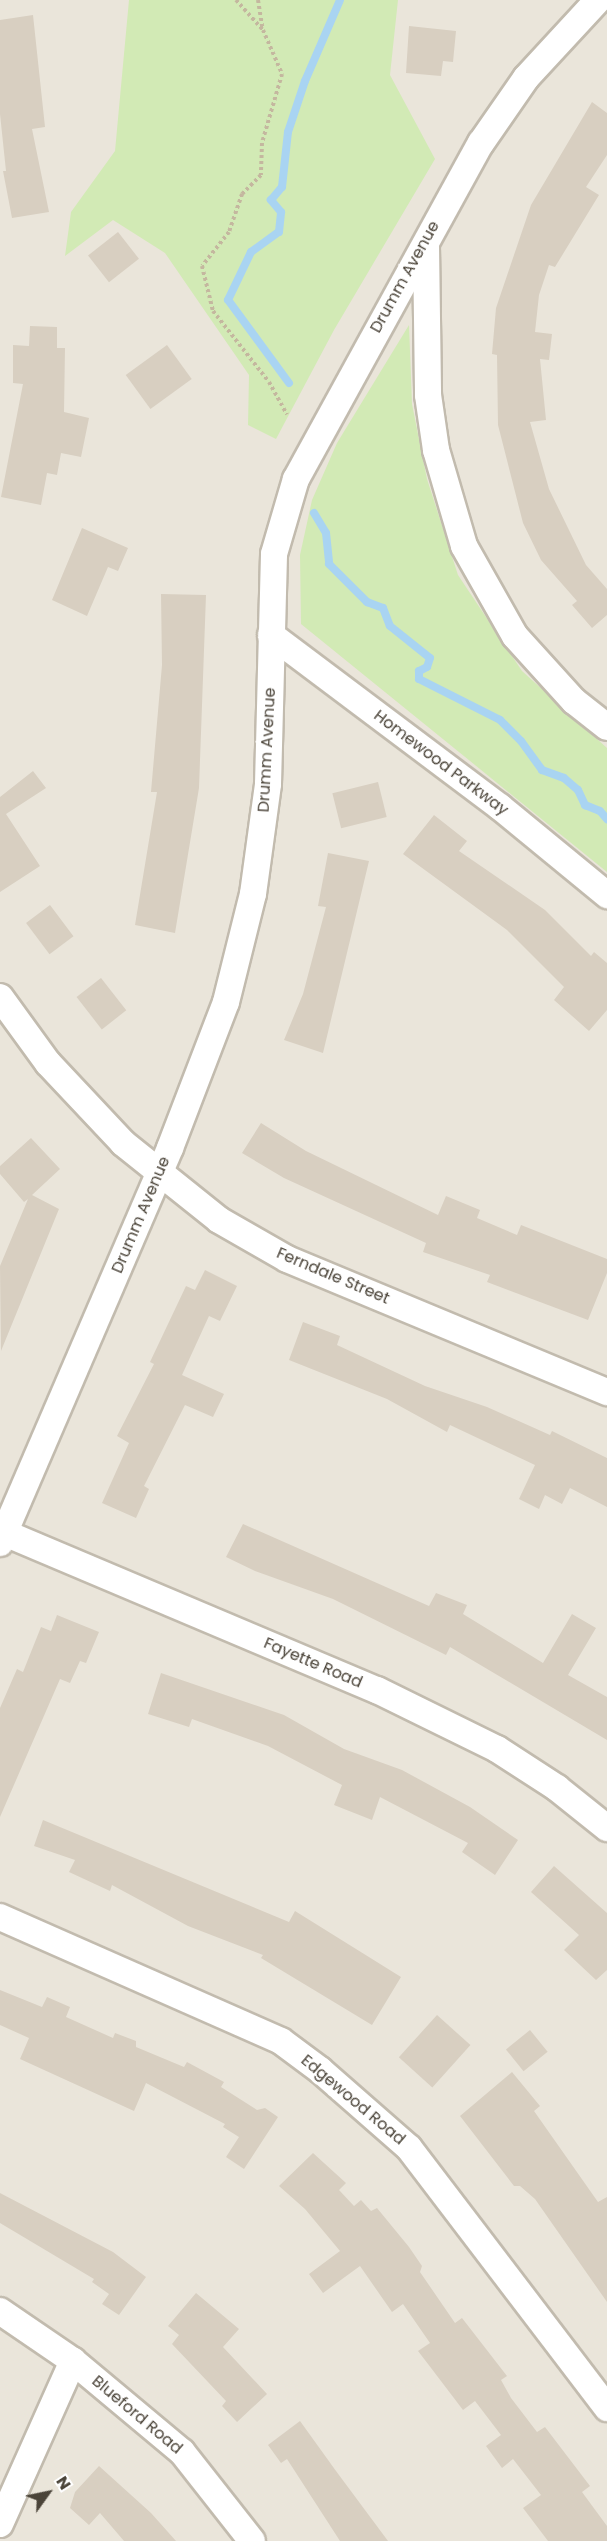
<!DOCTYPE html>
<html>
<head>
<meta charset="utf-8">
<style>
	body { margin:0 }
	#map { position:relative; width:607px; height:2541px; overflow:hidden; background:#f6f3ec; font-family:Poppins,sans-serif }
	div>[style] { position:absolute }
	.residential>* { inset:0; background:#eae5da; transform-origin:0 0 }
	.green>* { inset:0; background:#d2eab5 }
	.stream>* { height:8px; margin:-4px; padding:0 4px; transform-origin:4px; border-radius:4px; background:#a9d4f2 }
	.building>* { inset:0; background:#d8cfc1; transform-origin:0 0 }
	.path>* { height:4px; margin-top:-2px; transform-origin:0; background:repeating-linear-gradient(90deg,#c4b79f 0 3px,transparent 0 6px) }
	.roads { filter:drop-shadow(2px 0 #c2bbae) drop-shadow(-2px 0 #c2bbae) drop-shadow(0 2px #c2bbae) drop-shadow(0 -2px #c2bbae) }
	.minor>* { height:26px; margin:-13px; padding:0 13px; transform-origin:13px; border-radius:13px; background:#fff }
	span { translate:-50% -50%; white-space:nowrap; text-align:center; line-height:1.15; -webkit-text-stroke:6px #fff; paint-order:stroke }
	.street-label { font-size:16px; color:#4b4439 }
	.north { position:absolute; left:18px; top:2463px; width:60px; height:60px; -webkit-text-stroke:4px #fff; paint-order:stroke; rotate:57deg; font-size:16px; font-weight:700; line-height:24px; text-align:center; color:#4b4439 }
	.north::after { content:''; display:block; margin:auto; width:21px; height:27px; background:#4b4439; clip-path:polygon(50% 0,100% 100%,50% 72%,0 100%) }
</style>
</head>
<body>
<div id="map">
	<div class="residential">
		<div style="left:0;top:0;width:607px;height:2541px"></div>
	</div>
	<div class="green">
		<div style="clip-path:polygon(129px 0,398px 0,390px 75px,435px 159px,334px 330px,276px 439px,248px 425px,249px 375px,165px 253px,113px 220px,65px 256px,71px 212px,115px 151px)"></div>
		<div style="clip-path:polygon(409px 325px,412px 404px,427px 479px,458px 575px,522px 671px,607px 748px,607px 872px,301px 624px,300px 555px,312px 500px,337px 443px)"></div>
	</div>
	<div class="stream">
		<div style="left:289px;top:383px;width:103px;rotate:-126.3deg"></div>
		<div style="left:228px;top:300px;width:53px;rotate:-64.4deg"></div>
		<div style="left:251px;top:252px;width:34px;rotate:-36deg"></div>
		<div style="left:279px;top:232px;width:20px;rotate:-84deg"></div>
		<div style="left:281px;top:212px;width:16px;rotate:-130deg"></div>
		<div style="left:271px;top:200px;width:17px;rotate:-50deg"></div>
		<div style="left:282px;top:187px;width:55px;rotate:-83.8deg"></div>
		<div style="left:288px;top:132px;width:54px;rotate:-71.6deg"></div>
		<div style="left:305px;top:81px;width:88px;rotate:-66.6deg"></div>
		<div style="left:314px;top:513px;width:23px;rotate:59deg"></div>
		<div style="left:326px;top:533px;width:31px;rotate:84deg"></div>
		<div style="left:329px;top:564px;width:54px;rotate:45deg"></div>
		<div style="left:367px;top:602px;width:17px;rotate:21deg"></div>
		<div style="left:383px;top:608px;width:19px;rotate:69deg"></div>
		<div style="left:390px;top:626px;width:51px;rotate:38.7deg"></div>
		<div style="left:430px;top:658px;width:9px;rotate:108deg"></div>
		<div style="left:427px;top:667px;width:9px;rotate:153deg"></div>
		<div style="left:419px;top:671px;width:8px;rotate:90deg"></div>
		<div style="left:419px;top:679px;width:91px;rotate:26.8deg"></div>
		<div style="left:500px;top:720px;width:30px;rotate:45deg"></div>
		<div style="left:521px;top:741px;width:36px;rotate:54deg"></div>
		<div style="left:542px;top:770px;width:23px;rotate:20deg"></div>
		<div style="left:564px;top:778px;width:18px;rotate:41deg"></div>
		<div style="left:578px;top:790px;width:17px;rotate:65deg"></div>
		<div style="left:585px;top:805px;width:16px;rotate:22deg"></div>
		<div style="left:600px;top:811px;width:11px;rotate:49deg"></div>
	</div>
	<div class="building">
		<div style="clip-path:polygon(33px 15px,45px 127px,32px 129px,49px 212px,12px 218px,3px 171px,6px 171px,0 114px,0 20px)"></div>
		<div style="clip-path:polygon(409px 26px,456px 31px,453px 62px,443px 61px,441px 76px,406px 73px)"></div>
		<div style="clip-path:polygon(592px 102px,607px 113px,607px 155px,586px 187px,599px 195px,555px 267px,549px 265px,539px 295px,535px 332px,552px 334px,549px 360px,540px 359px,546px 420px,530px 422px,549px 489px,586px 565px,607px 589px,607px 615px,592px 628px,572px 605px,577px 601px,541px 560px,523px 523px,498px 425px,497px 355px,492px 354px,496px 308px,531px 205px)"></div>
		<div style="left:118px;top:232px;width:34px;height:38px;rotate:52deg"></div>
		<div style="clip-path:polygon(30px 326px,57px 327px,57px 348px,65px 348px,64px 412px,89px 418px,81px 457px,61px 453px,57px 475px,47px 473px,41px 505px,1px 497px,23px 384px,13px 383px,13px 345px,29px 346px)"></div>
		<div style="left:167px;top:345px;width:42px;height:51px;rotate:54deg"></div>
		<div style="clip-path:polygon(82px 528px,128px 548px,118px 571px,108px 567px,87px 616px,52px 600px)"></div>
		<div style="clip-path:polygon(161px 594px,206px 595px,199px 788px,175px 933px,135px 925px,157px 792px,151px 792px,162px 665px)"></div>
		<div style="clip-path:polygon(33px 771px,46px 788px,6px 814px,40px 866px,0 892px,0 797px)"></div>
		<div style="left:378px;top:782px;width:36px;height:47px;rotate:76deg"></div>
		<div style="clip-path:polygon(434px 815px,467px 841px,459px 851px,545px 910px,591px 956px,594px 952px,607px 963px,607px 1010px,589px 1031px,554px 1000px,564px 987px,507px 930px,403px 854px)"></div>
		<div style="clip-path:polygon(328px 853px,369px 861px,323px 1053px,284px 1040px,303px 994px,326px 907px,318px 906px)"></div>
		<div style="left:50px;top:905px;width:39px;height:30px;rotate:53deg"></div>
		<div style="left:101px;top:978px;width:41px;height:31px;rotate:52deg"></div>
		<div style="clip-path:polygon(261px 1123px,306px 1151px,438px 1215px,446px 1196px,480px 1210px,477px 1218px,517px 1235px,521px 1225px,607px 1259px,607px 1273px,588px 1320px,487px 1282px,490px 1275px,423px 1252px,426px 1243px,284px 1178px,242px 1153px)"></div>
		<div style="clip-path:polygon(31px 1138px,60px 1169px,32px 1195px,59px 1209px,1px 1351px,0 1266px,28px 1199px,24px 1202px,0 1174px,0 1166px)"></div>
		<div style="clip-path:polygon(205px 1270px,237px 1286px,220px 1321px,209px 1316px,182px 1375px,224px 1394px,213px 1417px,185px 1405px,144px 1486px,149px 1489px,136px 1518px,102px 1503px,129px 1443px,117px 1436px,154px 1364px,150px 1362px,186px 1286px,195px 1290px)"></div>
		<div style="clip-path:polygon(303px 1322px,340px 1336px,337px 1345px,425px 1386px,487px 1407px,550px 1435px,552px 1431px,607px 1458px,607px 1507px,570px 1488px,562px 1504px,545px 1495px,539px 1509px,519px 1499px,535px 1465px,450px 1425px,447px 1432px,387px 1399px,289px 1360px)"></div>
		<div style="clip-path:polygon(243px 1524px,429px 1606px,436px 1593px,467px 1605px,463px 1614px,543px 1663px,572px 1614px,596px 1628px,568px 1675px,607px 1697px,607px 1740px,450px 1647px,446px 1655px,333px 1599px,255px 1571px,226px 1557px)"></div>
		<div style="clip-path:polygon(57px 1615px,99px 1632px,86px 1663px,80px 1661px,70px 1683px,60px 1679px,0 1817px,0 1708px,17px 1669px,23px 1672px,41px 1627px,51px 1631px)"></div>
		<div style="clip-path:polygon(161px 1673px,284px 1715px,344px 1749px,402px 1770px,470px 1807px,518px 1840px,495px 1875px,462px 1852px,468px 1843px,380px 1797px,372px 1820px,334px 1805px,342px 1785px,268px 1746px,192px 1719px,189px 1727px,148px 1714px)"></div>
		<div style="clip-path:polygon(43px 1820px,289px 1922px,295px 1911px,401px 1977px,372px 2025px,261px 1958px,263px 1955px,188px 1926px,112px 1885px,110px 1891px,69px 1872px,75px 1860px,34px 1846px)"></div>
		<div style="clip-path:polygon(554px 1866px,607px 1913px,607px 1970px,596px 1980px,564px 1950px,579px 1935px,531px 1892px)"></div>
		<div style="clip-path:polygon(0 1990px,42px 2007px,47px 1997px,70px 2007px,66px 2017px,113px 2038px,115px 2033px,136px 2041px,136px 2047px,184px 2067px,187px 2062px,224px 2082px,221px 2087px,257px 2110px,265px 2108px,278px 2117px,244px 2169px,226px 2157px,239px 2137px,223px 2127px,225px 2124px,146px 2083px,134px 2111px,20px 2059px,29px 2038px,0 2025px)"></div>
		<div style="left:437px;top:2015px;width:45px;height:57px;rotate:42deg"></div>
		<div style="left:530px;top:2030px;width:28px;height:31px;rotate:51deg"></div>
		<div style="clip-path:polygon(512px 2072px,540px 2106px,534px 2111px,598px 2202px,607px 2197px,607px 2302px,535px 2199px,520px 2186px,514px 2186px,460px 2116px)"></div>
		<div style="clip-path:polygon(313px 2153px,346px 2183px,339px 2190px,354px 2206px,361px 2200px,371px 2211px,377px 2208px,409px 2247px,422px 2266px,420px 2272px,455px 2323px,462px 2318px,507px 2376px,501px 2380px,511px 2398px,537px 2432px,545px 2427px,590px 2486px,582px 2492px,607px 2526px,607px 2541px,548px 2541px,523px 2508px,541px 2495px,513px 2459px,502px 2468px,486px 2446px,501px 2435px,475px 2401px,463px 2410px,428px 2364px,418px 2351px,430px 2343px,403px 2304px,392px 2312px,360px 2266px,323px 2293px,309px 2274px,340px 2251px,305px 2209px,279px 2186px)"></div>
		<div style="clip-path:polygon(0 2193px,113px 2252px,146px 2277px,119px 2315px,102px 2304px,109px 2294px,92px 2282px,94px 2279px,0 2223px)"></div>
		<div style="clip-path:polygon(196px 2293px,239px 2329px,223px 2347px,267px 2394px,237px 2422px,222px 2406px,226px 2401px,172px 2344px,179px 2335px,168px 2326px)"></div>
		<div style="clip-path:polygon(300px 2421px,336px 2471px,388px 2541px,340px 2541px,287px 2459px,281px 2463px,268px 2445px)"></div>
		<div style="clip-path:polygon(99px 2466px,151px 2513px,176px 2541px,124px 2541px,100px 2513px,89px 2525px,70px 2508px,75px 2492px)"></div>
	</div>
	<div class="path">
		<div style="left:236px;top:0;width:40px;rotate:48deg"></div>
		<div style="left:258px;top:0;width:30px;rotate:81deg"></div>
		<div style="left:263px;top:30px;width:48px;rotate:66.6deg"></div>
		<div style="left:282px;top:74px;width:72px;rotate:106.2deg"></div>
		<div style="left:262px;top:143px;width:32px;rotate:92deg"></div>
		<div style="left:261px;top:175px;width:27px;rotate:135deg"></div>
		<div style="left:242px;top:194px;width:40px;rotate:108.9deg"></div>
		<div style="left:229px;top:232px;width:43px;rotate:128.5deg"></div>
		<div style="left:202px;top:266px;width:46px;rotate:76.3deg"></div>
		<div style="left:213px;top:311px;width:90px;rotate:51.7deg"></div>
		<div style="left:269px;top:382px;width:37px;rotate:61deg"></div>
	</div>
	<div class="roads">
		<div class="minor">
			<div style="left:426px;top:247px;width:148px;rotate:89.2deg"></div>
			<div style="left:428px;top:395px;width:56px;rotate:81.7deg"></div>
			<div style="left:436px;top:450px;width:100px;rotate:73.7deg"></div>
			<div style="left:464px;top:546px;width:103px;rotate:60.5deg"></div>
			<div style="left:515px;top:636px;width:88px;rotate:47.8deg"></div>
			<div style="left:574px;top:701px;width:42px;rotate:38.2deg"></div>
			<div style="left:271px;top:635px;width:286px;rotate:36.9deg"></div>
			<div style="left:500px;top:807px;width:139px;rotate:39.4deg"></div>
			<div style="left:0;top:997px;width:82px;rotate:54deg"></div>
			<div style="left:48px;top:1063px;width:110px;rotate:46.8deg"></div>
			<div style="left:123px;top:1143px;width:123px;rotate:38.7deg"></div>
			<div style="left:219px;top:1220px;width:78px;rotate:29.8deg"></div>
			<div style="left:287px;top:1259px;width:347px;rotate:22.6deg"></div>
			<div style="left:0;top:1531px;width:409px;rotate:22.9deg"></div>
			<div style="left:377px;top:1690px;width:134px;rotate:26.2deg"></div>
			<div style="left:497px;top:1749px;width:72px;rotate:33deg"></div>
			<div style="left:557px;top:1788px;width:64px;rotate:38.7deg"></div>
			<div style="left:0;top:1543px;width:430px;rotate:-66.7deg"></div>
			<div style="left:170px;top:1148px;width:156px;rotate:-69deg"></div>
			<div style="left:226px;top:1002px;width:111px;rotate:-76deg"></div>
			<div style="left:253px;top:894px;width:111px;rotate:-82.2deg"></div>
			<div style="left:268px;top:784px;width:230px;rotate:-88.5deg"></div>
			<div style="left:274px;top:554px;width:78px;rotate:-73.7deg"></div>
			<div style="left:296px;top:479px;width:384px;rotate:-61.2deg"></div>
			<div style="left:481px;top:143px;width:79px;rotate:-55.3deg"></div>
			<div style="left:526px;top:78px;width:106px;rotate:-47.3deg"></div>
			<div style="left:0;top:1917px;width:307px;rotate:23.8deg"></div>
			<div style="left:281px;top:2041px;width:49px;rotate:36.6deg"></div>
			<div style="left:320px;top:2070px;width:118px;rotate:41.2deg"></div>
			<div style="left:409px;top:2148px;width:327px;rotate:52.7deg"></div>
			<div style="left:0;top:2311px;width:88px;rotate:34.4deg"></div>
			<div style="left:73px;top:2361px;width:142px;rotate:39.9deg"></div>
			<div style="left:182px;top:2452px;width:113px;rotate:51.8deg"></div>
			<div style="left:0;top:2524px;width:179px;rotate:-65.9deg"></div>
		</div>
	</div>
	<div class="street-label">
		<span style="left:405px;top:277px;rotate:-61deg">Drumm Avenue</span>
		<span style="left:267px;top:750px;rotate:-87deg">Drumm Avenue</span>
		<span style="left:441px;top:763px;rotate:37deg">Homewood Parkway</span>
		<span style="left:141px;top:1215px;rotate:-67deg">Drumm Avenue</span>
		<span style="left:333px;top:1276px;rotate:23deg">Ferndale Street</span>
		<span style="left:313px;top:1663px;rotate:23deg">Fayette Road</span>
		<span style="left:353px;top:2100px;rotate:40deg">Edgewood Road</span>
		<span style="left:137px;top:2415px;rotate:40deg">Blueford Road</span>
	</div>
	<div class="north">N</div>
</div>
</body>
</html>
